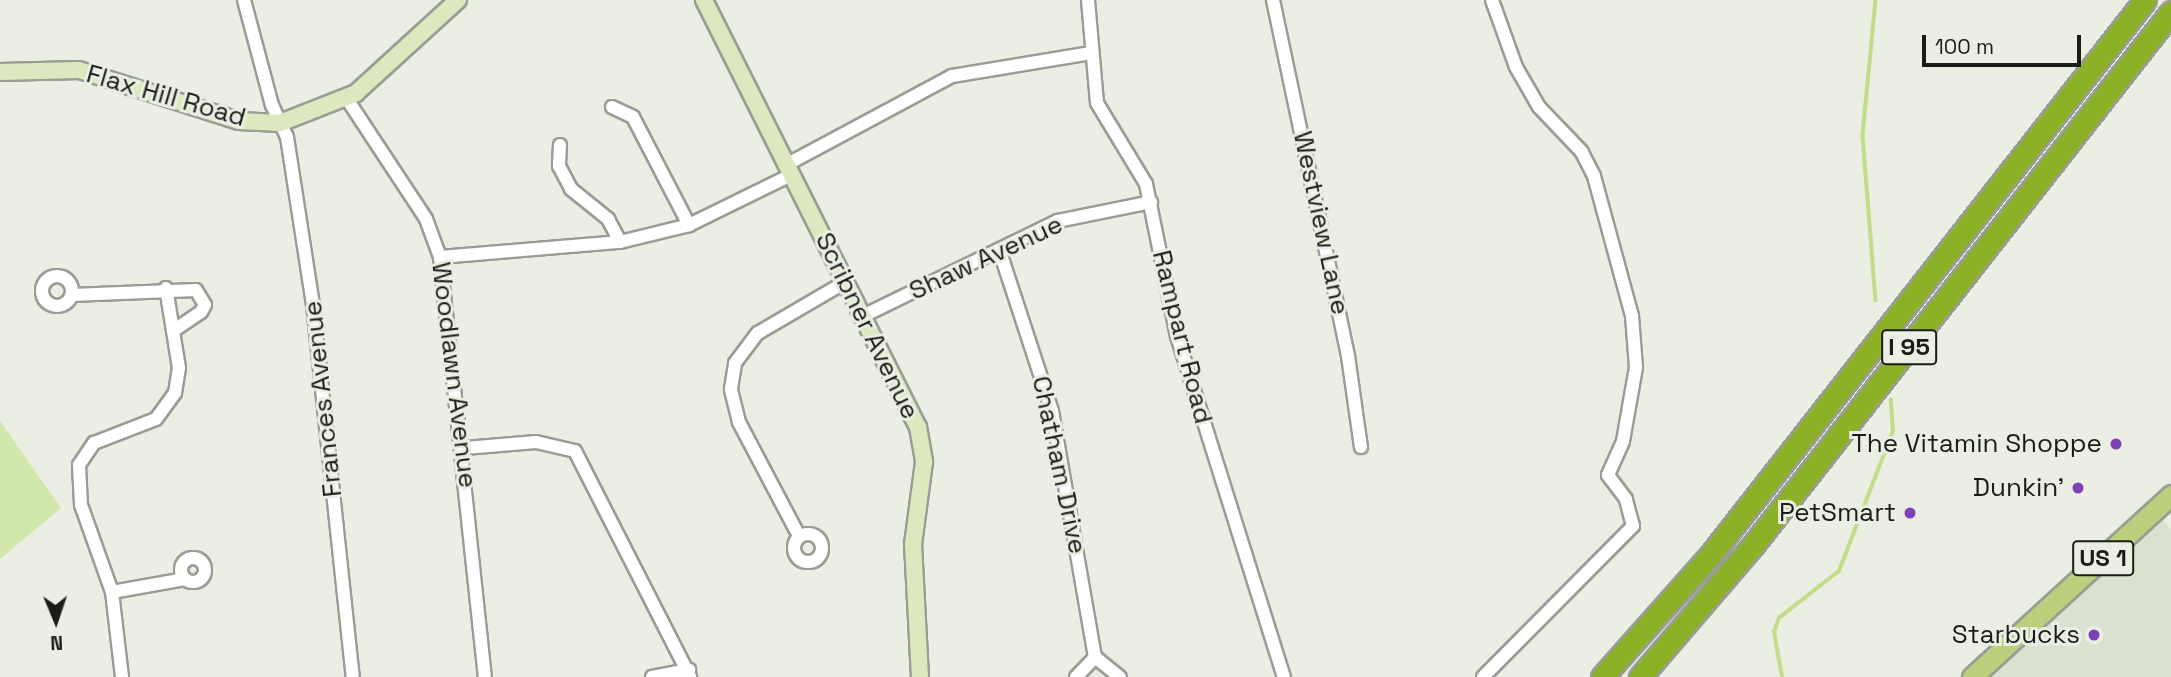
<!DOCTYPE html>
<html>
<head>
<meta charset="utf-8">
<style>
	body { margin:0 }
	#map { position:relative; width:2171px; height:677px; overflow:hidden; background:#eaeee3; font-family:"Space Grotesk",sans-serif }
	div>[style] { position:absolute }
	.built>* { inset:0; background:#dae1d0 }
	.green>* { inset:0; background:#d2e7ab }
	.stream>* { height:3.5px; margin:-1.75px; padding:0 1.75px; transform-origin:1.75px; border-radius:1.75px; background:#c1dd8a }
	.roads { filter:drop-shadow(2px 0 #999d93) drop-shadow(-2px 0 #999d93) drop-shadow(0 2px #999d93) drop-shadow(0 -2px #999d93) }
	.street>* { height:12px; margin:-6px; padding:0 6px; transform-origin:6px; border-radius:6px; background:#fff }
	.street>.ring { margin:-6px; padding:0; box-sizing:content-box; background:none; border:12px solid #fff; border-radius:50% }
	.secondary>* { height:16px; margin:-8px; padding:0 8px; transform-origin:8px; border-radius:8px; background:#dde8be }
	.primary>* { height:19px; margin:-9.5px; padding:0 9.5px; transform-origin:9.5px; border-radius:9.5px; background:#bbd07d }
	.highway>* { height:21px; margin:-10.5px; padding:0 10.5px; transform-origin:10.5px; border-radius:10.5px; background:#8db126 }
	.dots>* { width:19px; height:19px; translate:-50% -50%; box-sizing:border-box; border:4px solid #eaeee3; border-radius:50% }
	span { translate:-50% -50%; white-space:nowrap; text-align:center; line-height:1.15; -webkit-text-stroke:6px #eaeee3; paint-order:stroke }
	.shield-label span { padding:2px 5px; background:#eaeee3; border:2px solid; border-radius:5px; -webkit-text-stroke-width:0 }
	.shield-label { font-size:24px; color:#1a1c18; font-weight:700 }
	.street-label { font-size:26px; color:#1a1c18 }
	.poi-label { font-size:26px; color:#1a1c18 }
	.right { translate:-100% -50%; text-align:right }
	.north { position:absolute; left:21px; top:586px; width:70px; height:70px; -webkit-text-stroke:5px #eaeee3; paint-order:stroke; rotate:178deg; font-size:19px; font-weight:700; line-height:28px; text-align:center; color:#1a1c18 }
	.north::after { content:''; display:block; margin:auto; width:24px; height:32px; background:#1a1c18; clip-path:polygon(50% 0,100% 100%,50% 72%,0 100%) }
	.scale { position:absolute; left:1922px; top:35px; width:159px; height:32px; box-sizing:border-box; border:4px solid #1a1c18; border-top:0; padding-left:9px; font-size:21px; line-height:24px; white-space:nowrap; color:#1a1c18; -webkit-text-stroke:5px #eaeee3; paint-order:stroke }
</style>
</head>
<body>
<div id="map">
	<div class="built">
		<div style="clip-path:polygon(2158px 515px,2171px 529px,2171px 677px,1982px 677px)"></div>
	</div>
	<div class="green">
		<div style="clip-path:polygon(0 421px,61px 508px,0 559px)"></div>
	</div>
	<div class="stream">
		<div style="left:1876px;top:0;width:137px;rotate:95.5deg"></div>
		<div style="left:1863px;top:136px;width:165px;rotate:85.5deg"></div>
		<div style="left:1782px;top:677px;width:46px;rotate:-100.1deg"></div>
		<div style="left:1774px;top:632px;width:15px;rotate:-70deg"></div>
		<div style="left:1779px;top:618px;width:76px;rotate:-38.1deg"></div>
		<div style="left:1839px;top:571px;width:150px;rotate:-68.9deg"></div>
		<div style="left:1893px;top:431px;width:31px;rotate:-94deg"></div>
	</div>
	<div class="roads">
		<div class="street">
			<div style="left:244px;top:0;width:109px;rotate:75.1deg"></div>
			<div style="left:272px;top:105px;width:35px;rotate:65deg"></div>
			<div style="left:287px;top:137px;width:170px;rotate:81.2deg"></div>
			<div style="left:313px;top:305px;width:374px;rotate:83.9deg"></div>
			<div style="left:1088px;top:0;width:103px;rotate:85deg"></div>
			<div style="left:1097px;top:103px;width:95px;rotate:58.8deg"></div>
			<div style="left:1146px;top:184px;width:155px;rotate:78.5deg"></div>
			<div style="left:1177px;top:336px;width:357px;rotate:72.6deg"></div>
			<div style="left:1273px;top:0;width:364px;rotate:78.1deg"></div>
			<div style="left:1348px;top:356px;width:92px;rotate:81.9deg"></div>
			<div style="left:347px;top:99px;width:144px;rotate:56.6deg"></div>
			<div style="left:426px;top:219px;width:40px;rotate:69.8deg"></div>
			<div style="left:440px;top:257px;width:422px;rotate:83.9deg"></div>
			<div style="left:612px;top:107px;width:23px;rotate:25deg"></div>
			<div style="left:633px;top:117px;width:122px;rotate:62.6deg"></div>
			<div style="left:560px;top:145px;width:21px;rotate:93deg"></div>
			<div style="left:559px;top:166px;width:26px;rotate:62deg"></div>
			<div style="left:571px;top:189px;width:48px;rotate:39deg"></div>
			<div style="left:608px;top:219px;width:26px;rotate:62deg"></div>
			<div style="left:786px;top:165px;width:188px;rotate:-28.2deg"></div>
			<div style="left:952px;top:76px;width:141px;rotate:-9.4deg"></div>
			<div style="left:1000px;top:252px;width:167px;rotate:71.9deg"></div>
			<div style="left:1052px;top:411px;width:250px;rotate:80.1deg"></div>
			<div style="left:440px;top:257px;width:181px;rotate:-4.8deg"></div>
			<div style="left:620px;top:242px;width:71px;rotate:-13.8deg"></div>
			<div style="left:689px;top:225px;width:114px;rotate:-26.1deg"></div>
			<div class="ring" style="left:42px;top:276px;width:18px;height:18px"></div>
			<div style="left:72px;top:295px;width:124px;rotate:-2.3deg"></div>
			<div style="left:196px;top:290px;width:17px;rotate:59deg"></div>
			<div style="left:205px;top:305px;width:8px;rotate:120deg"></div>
			<div style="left:201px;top:312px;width:34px;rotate:146deg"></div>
			<div style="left:865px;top:315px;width:215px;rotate:-26deg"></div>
			<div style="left:1058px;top:221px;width:95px;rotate:-11.5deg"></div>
			<div style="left:465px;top:448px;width:71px;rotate:-4.8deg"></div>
			<div style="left:536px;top:442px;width:40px;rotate:13deg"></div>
			<div style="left:575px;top:451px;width:254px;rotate:63deg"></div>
			<div class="ring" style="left:794px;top:534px;width:16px;height:16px"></div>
			<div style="left:799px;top:536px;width:129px;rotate:-117.8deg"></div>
			<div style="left:739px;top:422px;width:34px;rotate:-104deg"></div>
			<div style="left:731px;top:389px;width:26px;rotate:-81deg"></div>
			<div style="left:735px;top:363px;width:38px;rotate:-53deg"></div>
			<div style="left:758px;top:333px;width:103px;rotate:-30.3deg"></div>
			<div class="ring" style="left:181px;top:558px;width:12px;height:12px"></div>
			<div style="left:112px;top:592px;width:74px;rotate:-10.1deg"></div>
			<div style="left:1095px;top:657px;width:32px;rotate:39deg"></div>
			<div style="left:122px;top:677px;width:86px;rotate:-96.7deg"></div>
			<div style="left:112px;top:592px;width:92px;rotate:-109.6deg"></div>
			<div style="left:81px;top:505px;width:40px;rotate:-92.9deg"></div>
			<div style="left:79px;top:465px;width:27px;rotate:-56deg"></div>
			<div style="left:94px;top:443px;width:66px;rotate:-21.2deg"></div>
			<div style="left:156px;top:419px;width:32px;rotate:-54deg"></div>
			<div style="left:175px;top:393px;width:25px;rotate:-81deg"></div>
			<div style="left:179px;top:368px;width:81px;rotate:-99.2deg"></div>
			<div style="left:652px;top:677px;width:38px;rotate:-11deg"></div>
			<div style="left:1076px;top:677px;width:28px;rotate:-46deg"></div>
			<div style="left:1483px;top:677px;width:213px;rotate:-45.2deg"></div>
			<div style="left:1633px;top:526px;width:28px;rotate:-105deg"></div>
			<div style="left:1626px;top:499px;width:30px;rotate:-127deg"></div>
			<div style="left:1608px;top:475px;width:37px;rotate:-66deg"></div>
			<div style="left:1623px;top:441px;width:75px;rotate:-80deg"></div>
			<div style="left:1636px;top:367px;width:51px;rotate:-94.5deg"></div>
			<div style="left:1632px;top:316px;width:145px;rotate:-105.2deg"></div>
			<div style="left:1594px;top:176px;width:27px;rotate:-117deg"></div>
			<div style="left:1582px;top:152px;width:62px;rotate:-133.7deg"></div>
			<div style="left:1539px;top:107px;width:46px;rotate:-119.9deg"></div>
			<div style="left:1516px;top:67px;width:71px;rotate:-109.7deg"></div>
		</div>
		<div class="secondary">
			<div style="left:704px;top:0;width:478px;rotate:63.4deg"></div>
			<div style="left:918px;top:427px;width:36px;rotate:80deg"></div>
			<div style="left:924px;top:462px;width:83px;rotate:97.6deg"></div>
			<div style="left:913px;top:544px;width:133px;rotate:87deg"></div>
			<div style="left:0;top:72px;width:79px;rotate:-1.5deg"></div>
			<div style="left:79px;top:70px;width:168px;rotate:17.7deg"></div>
			<div style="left:239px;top:121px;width:41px;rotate:2.8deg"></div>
			<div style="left:280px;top:123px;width:82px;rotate:-21.5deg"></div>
			<div style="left:356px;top:93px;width:138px;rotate:-42.4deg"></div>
		</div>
		<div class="primary">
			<div style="left:1972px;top:677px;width:270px;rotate:-42.4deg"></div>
		</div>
		<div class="highway">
			<div style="left:1602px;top:677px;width:166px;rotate:-48.4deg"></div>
			<div style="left:1712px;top:553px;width:702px;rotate:-51.94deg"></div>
			<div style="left:1640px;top:677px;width:175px;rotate:-49.4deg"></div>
			<div style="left:1754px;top:544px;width:676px;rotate:-51.91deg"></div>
		</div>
	</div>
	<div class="dots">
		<div style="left:2116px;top:444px;background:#7e42b8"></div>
		<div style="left:2078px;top:488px;background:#7e42b8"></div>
		<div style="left:1910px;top:513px;background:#7e42b8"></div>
		<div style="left:2094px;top:635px;background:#7e42b8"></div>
	</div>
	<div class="shield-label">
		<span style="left:1909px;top:347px">I 95</span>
		<span style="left:2103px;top:558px">US 1</span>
	</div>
	<div class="street-label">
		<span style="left:166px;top:96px;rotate:16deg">Flax Hill Road</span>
		<span style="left:1321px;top:223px;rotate:78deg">Westview Lane</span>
		<span style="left:986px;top:258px;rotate:-25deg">Shaw Avenue</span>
		<span style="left:867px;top:326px;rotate:64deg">Scribner Avenue</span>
		<span style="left:1182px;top:337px;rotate:76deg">Rampart Road</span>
		<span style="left:454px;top:375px;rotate:83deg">Woodlawn Avenue</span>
		<span style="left:323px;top:399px;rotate:-96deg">Frances Avenue</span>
		<span style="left:1059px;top:465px;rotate:78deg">Chatham Drive</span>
	</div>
	<div class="poi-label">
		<span class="right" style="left:2102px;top:444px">The Vitamin Shoppe</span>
		<span class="right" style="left:2064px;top:488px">Dunkin'</span>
		<span class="right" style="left:1896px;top:513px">PetSmart</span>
		<span class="right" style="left:2080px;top:635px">Starbucks</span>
	</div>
	<div class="north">N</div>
	<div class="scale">100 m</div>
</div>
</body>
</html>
